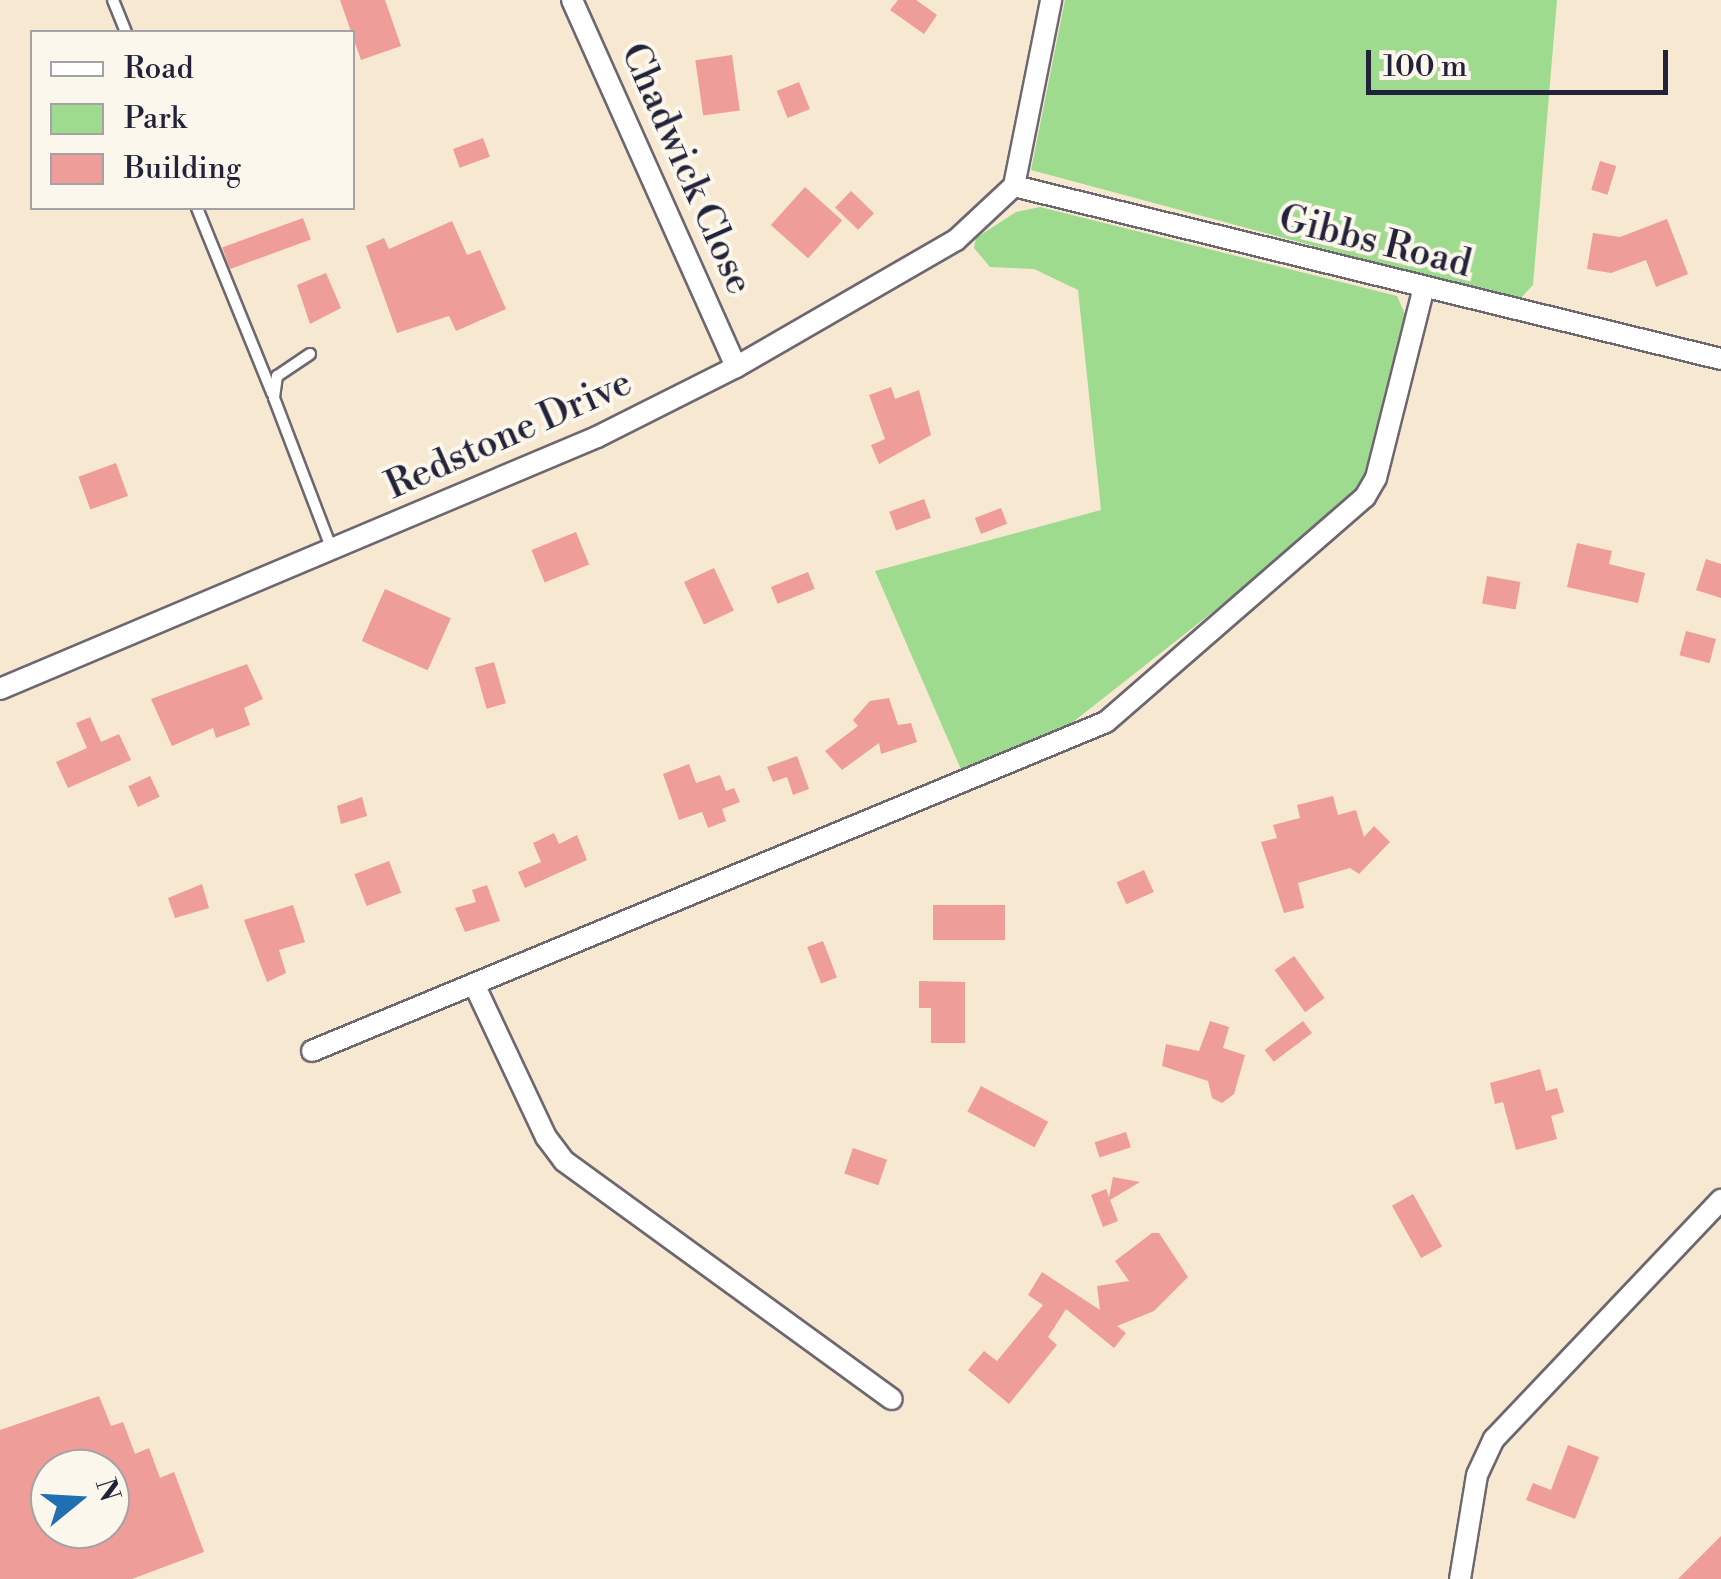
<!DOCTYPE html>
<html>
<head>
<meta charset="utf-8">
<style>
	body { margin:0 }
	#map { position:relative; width:1721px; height:1579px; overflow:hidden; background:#f7e8d2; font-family:"Libre Bodoni",serif }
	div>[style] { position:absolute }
	.green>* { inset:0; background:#9fdb8f }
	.building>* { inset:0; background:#ef9d99; transform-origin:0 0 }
	.roads { filter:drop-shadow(2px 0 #6d6770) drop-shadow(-2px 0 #6d6770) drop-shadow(0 2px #6d6770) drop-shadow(0 -2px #6d6770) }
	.service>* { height:10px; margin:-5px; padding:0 5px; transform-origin:5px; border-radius:5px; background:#fff }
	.minor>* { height:20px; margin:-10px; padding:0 10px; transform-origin:10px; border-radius:10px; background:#fff }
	span { translate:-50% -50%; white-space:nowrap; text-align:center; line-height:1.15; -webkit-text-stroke:8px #fbf7ec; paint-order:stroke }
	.street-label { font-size:38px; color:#22223b }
	.legend { position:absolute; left:30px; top:30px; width:325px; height:180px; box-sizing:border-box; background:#fbf7ec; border:2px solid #a4a2a5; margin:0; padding:12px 18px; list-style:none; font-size:30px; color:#22223b }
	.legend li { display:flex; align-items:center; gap:20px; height:50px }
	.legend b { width:50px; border:2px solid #a4a2a5 }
	.north { position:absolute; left:30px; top:1449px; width:100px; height:100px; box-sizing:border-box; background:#fbf7ec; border:2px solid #a4a2a5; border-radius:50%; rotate:72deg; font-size:28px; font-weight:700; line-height:40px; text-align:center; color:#22223b }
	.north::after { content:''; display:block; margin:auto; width:35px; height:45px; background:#1f6fb2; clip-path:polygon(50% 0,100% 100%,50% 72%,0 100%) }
	.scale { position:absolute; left:1366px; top:50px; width:302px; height:45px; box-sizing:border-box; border:5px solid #22223b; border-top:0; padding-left:12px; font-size:30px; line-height:35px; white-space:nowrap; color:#22223b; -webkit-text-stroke:8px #fbf7ec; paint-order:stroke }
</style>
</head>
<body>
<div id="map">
	<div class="green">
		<div style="clip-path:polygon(1065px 0,1557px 0,1533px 285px,1518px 301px,1031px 170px)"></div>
		<div style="clip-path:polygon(1040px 207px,1397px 296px,1405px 314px,1367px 478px,1342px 510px,1068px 726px,963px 774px,875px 571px,1101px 510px,1078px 290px,1034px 269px,990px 267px,974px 248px,976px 238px,1016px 212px)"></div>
	</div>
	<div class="building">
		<div style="clip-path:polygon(340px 0,385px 0,401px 46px,361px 60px)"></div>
		<div style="clip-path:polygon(898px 0,916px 0,937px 15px,924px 34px,890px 10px)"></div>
		<div style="left:732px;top:55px;width:56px;height:37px;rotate:82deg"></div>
		<div style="left:799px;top:82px;width:29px;height:24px;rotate:68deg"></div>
		<div style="left:483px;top:138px;width:20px;height:32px;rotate:70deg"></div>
		<div style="left:1600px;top:161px;width:17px;height:30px;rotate:17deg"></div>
		<div style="left:805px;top:187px;width:50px;height:51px;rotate:42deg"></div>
		<div style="left:851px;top:191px;width:32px;height:23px;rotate:44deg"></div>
		<div style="left:303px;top:218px;width:23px;height:86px;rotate:70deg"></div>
		<div style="clip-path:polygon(1667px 219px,1688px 274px,1656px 287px,1646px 260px,1611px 273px,1587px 269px,1593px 233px,1620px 237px)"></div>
		<div style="clip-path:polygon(452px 221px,467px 255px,480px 250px,506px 309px,456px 331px,449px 316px,397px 333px,366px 246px,384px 238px,389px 249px)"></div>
		<div style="clip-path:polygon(326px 273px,341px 308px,310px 324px,297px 285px)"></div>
		<div style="clip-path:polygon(891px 387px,895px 399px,919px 390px,931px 435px,879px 464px,871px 445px,885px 439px,869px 395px)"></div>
		<div style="left:116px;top:463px;width:35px;height:40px;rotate:70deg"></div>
		<div style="left:924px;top:499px;width:20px;height:37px;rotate:70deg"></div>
		<div style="left:1001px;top:508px;width:17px;height:28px;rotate:69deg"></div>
		<div style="left:576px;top:532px;width:35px;height:48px;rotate:68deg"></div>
		<div style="clip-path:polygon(1577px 543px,1612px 551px,1609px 564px,1645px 573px,1638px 603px,1567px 587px)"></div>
		<div style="clip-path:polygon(1706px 559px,1721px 564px,1721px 598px,1696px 590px)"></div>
		<div style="left:714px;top:568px;width:47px;height:33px;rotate:65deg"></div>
		<div style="left:808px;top:572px;width:18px;height:40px;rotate:68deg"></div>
		<div style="left:1487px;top:576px;width:34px;height:28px;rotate:10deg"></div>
		<div style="left:385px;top:589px;width:72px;height:57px;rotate:24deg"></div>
		<div style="left:1686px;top:631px;width:31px;height:25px;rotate:15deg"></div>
		<div style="left:494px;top:662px;width:43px;height:20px;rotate:74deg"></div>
		<div style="clip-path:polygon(247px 664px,263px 699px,244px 708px,250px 725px,216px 738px,213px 728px,172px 746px,151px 699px)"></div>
		<div style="clip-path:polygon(889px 698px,898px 725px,911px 723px,917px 742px,881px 754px,879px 743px,842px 770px,825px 751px,858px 726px,853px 720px,870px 701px)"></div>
		<div style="clip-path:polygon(90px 717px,101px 742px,119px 734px,131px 760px,68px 788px,56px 762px,87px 748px,76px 723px)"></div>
		<div style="clip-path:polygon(797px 756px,809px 789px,793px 795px,787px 777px,773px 782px,767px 767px)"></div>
		<div style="clip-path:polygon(689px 764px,696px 783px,720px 775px,726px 791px,734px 788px,740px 802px,722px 809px,726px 821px,708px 828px,702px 812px,679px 820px,663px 774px)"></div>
		<div style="left:150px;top:776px;width:23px;height:24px;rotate:65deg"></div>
		<div style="clip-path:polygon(1333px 796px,1338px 815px,1356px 810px,1364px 837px,1374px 826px,1390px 842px,1359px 874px,1350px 868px,1298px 883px,1304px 908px,1284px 913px,1261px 842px,1277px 838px,1273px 825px,1300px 818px,1297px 805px)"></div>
		<div style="clip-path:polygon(362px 797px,367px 816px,341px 824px,337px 806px)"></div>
		<div style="clip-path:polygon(554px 833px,559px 844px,577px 835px,587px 860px,525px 888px,518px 872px,541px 862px,533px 843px)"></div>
		<div style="left:389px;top:861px;width:34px;height:37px;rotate:69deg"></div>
		<div style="left:1144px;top:870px;width:24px;height:30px;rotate:66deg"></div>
		<div style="clip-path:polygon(202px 884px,209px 908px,175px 918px,168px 898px)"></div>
		<div style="clip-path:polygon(487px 885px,500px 921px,465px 932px,455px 908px,476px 902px,472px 890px)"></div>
		<div style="clip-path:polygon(293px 905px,305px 942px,279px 950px,286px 973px,267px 982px,244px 920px)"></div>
		<div style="left:1005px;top:905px;width:35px;height:72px;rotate:90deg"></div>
		<div style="left:823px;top:941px;width:39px;height:17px;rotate:69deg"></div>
		<div style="left:1294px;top:956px;width:52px;height:24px;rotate:54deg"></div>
		<div style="clip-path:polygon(919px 981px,965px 982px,965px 1043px,931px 1043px,931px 1008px,919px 1008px)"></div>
		<div style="clip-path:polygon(1210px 1021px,1229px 1027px,1223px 1048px,1245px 1055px,1234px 1094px,1222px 1103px,1212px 1098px,1208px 1081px,1162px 1066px,1166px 1044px,1199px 1051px)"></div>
		<div style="left:1303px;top:1021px;width:15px;height:48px;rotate:53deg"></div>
		<div style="clip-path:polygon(1540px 1069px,1546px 1091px,1557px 1088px,1564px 1112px,1551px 1116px,1557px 1139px,1516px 1150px,1503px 1102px,1495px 1104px,1490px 1083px)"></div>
		<div style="left:981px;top:1086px;width:76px;height:29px;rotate:28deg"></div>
		<div style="left:1126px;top:1132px;width:16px;height:33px;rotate:72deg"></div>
		<div style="left:853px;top:1148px;width:36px;height:27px;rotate:19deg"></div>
		<div style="clip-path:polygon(1113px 1177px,1140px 1182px,1110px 1200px,1118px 1221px,1103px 1227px,1091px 1195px,1106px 1189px,1109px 1197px)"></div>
		<div style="left:1413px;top:1194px;width:60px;height:24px;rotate:61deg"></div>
		<div style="clip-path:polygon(1152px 1233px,1159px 1233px,1188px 1277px,1154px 1311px,1117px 1326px,1126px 1333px,1114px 1348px,1066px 1309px,1048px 1337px,1057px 1345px,1009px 1404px,968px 1370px,984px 1351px,997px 1361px,1043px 1305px,1028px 1295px,1042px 1272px,1100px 1310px,1097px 1286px,1129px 1281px,1115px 1261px)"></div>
		<div style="clip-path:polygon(evenodd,99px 1396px,111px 1426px,123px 1422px,135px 1454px,149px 1448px,160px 1478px,174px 1472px,204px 1552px,132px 1579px,0 1579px,0 1430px,99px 1396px,50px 1469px,110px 1469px,110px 1529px,50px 1529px,50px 1469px)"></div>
		<div style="clip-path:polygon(1568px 1445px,1599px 1457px,1575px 1519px,1526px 1500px,1533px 1483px,1551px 1490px)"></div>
		<div style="clip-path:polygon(1721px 1536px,1721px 1579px,1678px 1579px)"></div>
	</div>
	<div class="roads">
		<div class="service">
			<div style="left:113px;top:0;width:35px;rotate:68deg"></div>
			<div style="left:197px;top:208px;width:200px;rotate:67.9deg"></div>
			<div style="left:310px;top:354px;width:40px;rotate:146deg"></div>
			<div style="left:277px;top:376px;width:22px;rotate:98deg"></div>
			<div style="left:274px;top:398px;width:163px;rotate:69.1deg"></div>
		</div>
		<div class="minor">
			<div style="left:572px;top:0;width:402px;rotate:65.9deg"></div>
			<div style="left:1014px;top:186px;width:728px;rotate:13.75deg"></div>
			<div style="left:0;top:689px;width:648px;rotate:-22.89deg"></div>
			<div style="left:597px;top:437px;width:156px;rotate:-26.7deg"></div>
			<div style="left:736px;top:367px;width:254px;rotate:-30deg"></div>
			<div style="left:956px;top:240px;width:79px;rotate:-43deg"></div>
			<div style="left:1014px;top:186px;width:190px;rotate:-78.7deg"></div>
			<div style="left:474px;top:984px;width:169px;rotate:64.8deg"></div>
			<div style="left:546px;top:1137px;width:30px;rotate:53deg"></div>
			<div style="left:564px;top:1161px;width:405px;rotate:36deg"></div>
			<div style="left:312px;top:1051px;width:859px;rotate:-22.51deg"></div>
			<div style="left:1106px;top:722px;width:343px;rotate:-41deg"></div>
			<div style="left:1365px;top:497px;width:22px;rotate:-60deg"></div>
			<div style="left:1376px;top:478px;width:193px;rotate:-75.9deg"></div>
			<div style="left:1460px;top:1579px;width:105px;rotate:-80.7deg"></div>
			<div style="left:1477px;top:1475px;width:40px;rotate:-65deg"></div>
			<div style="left:1494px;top:1439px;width:330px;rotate:-46.5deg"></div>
		</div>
	</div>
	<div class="street-label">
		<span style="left:686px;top:169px;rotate:66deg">Chadwick Close</span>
		<span style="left:1375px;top:242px;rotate:14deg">Gibbs Road</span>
		<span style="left:509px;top:435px;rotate:-24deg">Redstone Drive</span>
	</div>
	<ul class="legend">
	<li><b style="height:12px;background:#fff"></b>Road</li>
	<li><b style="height:28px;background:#9fdb8f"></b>Park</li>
	<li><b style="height:28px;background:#ef9d99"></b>Building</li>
	</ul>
	<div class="north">N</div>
	<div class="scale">100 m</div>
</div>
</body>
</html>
